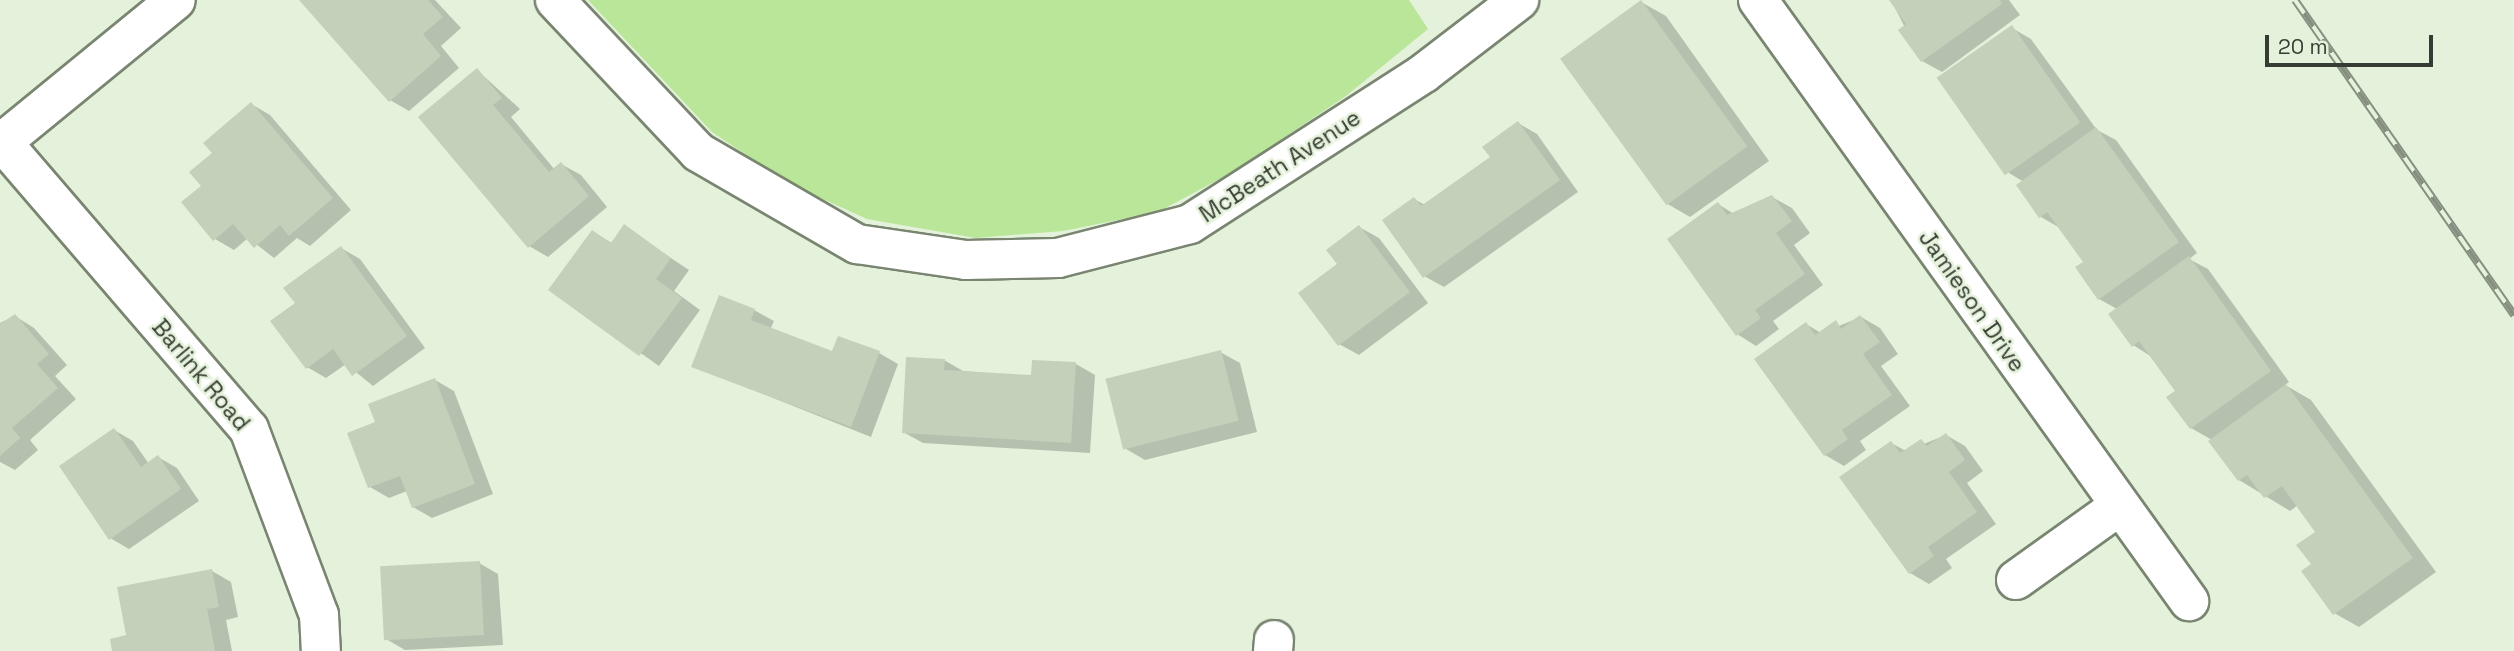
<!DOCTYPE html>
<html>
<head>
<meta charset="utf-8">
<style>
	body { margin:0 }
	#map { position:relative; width:2514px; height:651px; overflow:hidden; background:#e4f1db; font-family:"Space Grotesk",sans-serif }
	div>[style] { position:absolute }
	.green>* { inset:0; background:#b9e699 }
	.shadow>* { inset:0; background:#0003 }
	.building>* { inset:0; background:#c3d0ba; transform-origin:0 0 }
	.roads { filter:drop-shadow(2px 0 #798571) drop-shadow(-2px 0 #798571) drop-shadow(0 2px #798571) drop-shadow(0 -2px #798571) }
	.minor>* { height:38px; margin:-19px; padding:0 19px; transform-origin:19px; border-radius:19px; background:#fff }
	.rail>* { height:8px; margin-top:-4px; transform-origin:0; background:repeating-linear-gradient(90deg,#e4f1db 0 16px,#868f80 0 32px); box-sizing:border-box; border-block:2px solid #868f80 }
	span { translate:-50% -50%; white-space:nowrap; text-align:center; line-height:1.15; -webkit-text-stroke:5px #e4f1db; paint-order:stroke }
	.street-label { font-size:23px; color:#363c33 }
	.scale { position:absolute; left:2265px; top:35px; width:168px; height:32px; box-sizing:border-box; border:4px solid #363c33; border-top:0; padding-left:9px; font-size:21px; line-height:24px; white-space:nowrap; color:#363c33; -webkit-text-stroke:5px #e4f1db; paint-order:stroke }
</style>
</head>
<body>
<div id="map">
	<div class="green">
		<div style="clip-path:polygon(588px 0,1409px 0,1428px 29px,1346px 96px,1229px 174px,1158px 212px,1063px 231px,976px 238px,867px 219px,790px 184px,712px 132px)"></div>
	</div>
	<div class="shadow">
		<div style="clip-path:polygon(302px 0,435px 0,461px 28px,441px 46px,459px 68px,409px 111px,390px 100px)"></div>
		<div style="clip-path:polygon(1891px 0,2009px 0,2020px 15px,1942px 72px,1922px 61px)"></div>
		<div style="clip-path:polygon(1641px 2px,1666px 16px,1769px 161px,1690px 217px,1666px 203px)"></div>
		<div style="clip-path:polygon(2012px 28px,2031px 39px,2097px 130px,2116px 140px,2197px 253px,2189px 259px,2208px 269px,2289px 382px,2285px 385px,2311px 400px,2436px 572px,2359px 627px,2334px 613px,2313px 564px,2317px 532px,2298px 505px,2290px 511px,2239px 480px,2212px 440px,2191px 428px,2177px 391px,2152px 357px,2133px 345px,2117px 309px,2099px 299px,2085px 263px,2060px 228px,2041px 217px,2024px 182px,2009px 173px)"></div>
		<div style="clip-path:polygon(477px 70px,520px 109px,511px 117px,555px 170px,561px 164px,581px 175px,607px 207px,548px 257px,529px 246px)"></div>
		<div style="clip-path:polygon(251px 104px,270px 115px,351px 210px,310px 246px,297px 238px,274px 258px,248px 238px,234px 250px,215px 239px,203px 186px,214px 153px)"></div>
		<div style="clip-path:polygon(1518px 123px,1537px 134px,1578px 192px,1444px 287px,1424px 276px,1414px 199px,1425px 205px,1492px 157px)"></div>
		<div style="clip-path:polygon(1772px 197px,1792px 208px,1810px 233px,1794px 245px,1823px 285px,1773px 321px,1779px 329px,1756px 346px,1737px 334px,1718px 204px,1734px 214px)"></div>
		<div style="clip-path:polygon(624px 227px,689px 270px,674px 291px,700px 310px,659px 366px,550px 289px,592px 232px,612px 243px)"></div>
		<div style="clip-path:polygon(1359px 227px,1379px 238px,1428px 303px,1359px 355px,1339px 344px,1339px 264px)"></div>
		<div style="clip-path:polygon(341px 248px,360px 259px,425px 348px,373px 386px,346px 364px,326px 378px,307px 367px,297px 303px)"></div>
		<div style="clip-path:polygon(754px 310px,774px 321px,770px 330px,833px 353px,879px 353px,898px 364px,871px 437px,693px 366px)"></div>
		<div style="clip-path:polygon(15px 316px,34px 328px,67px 365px,55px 376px,76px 399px,30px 440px,38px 450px,15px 470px,0 462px,0 323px)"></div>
		<div style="clip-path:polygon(1861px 317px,1880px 328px,1898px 354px,1881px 366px,1910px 406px,1860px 441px,1866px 450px,1844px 466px,1825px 455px,1806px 324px,1821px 333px)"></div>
		<div style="clip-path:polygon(1220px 352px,1240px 363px,1257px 432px,1145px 460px,1126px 449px)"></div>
		<div style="clip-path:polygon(944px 360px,963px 371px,1033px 377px,1076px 364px,1095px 375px,1090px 453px,923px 443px,903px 432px)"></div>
		<div style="clip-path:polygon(435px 380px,454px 391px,493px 494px,432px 518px,413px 507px,407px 491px,389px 498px,370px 487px,378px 423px)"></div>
		<div style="clip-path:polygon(114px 430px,133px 441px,149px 464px,158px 457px,177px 468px,199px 501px,129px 549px,110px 538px)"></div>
		<div style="clip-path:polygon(1946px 435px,1965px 446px,1983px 471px,1967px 483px,1996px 524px,1946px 559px,1952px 568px,1929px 584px,1910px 573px,1891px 443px,1906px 451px)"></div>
		<div style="clip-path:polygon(479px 563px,498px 574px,503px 645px,405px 650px,386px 639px)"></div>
		<div style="clip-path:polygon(212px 571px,231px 582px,238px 617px,226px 620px,232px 651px,114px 651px)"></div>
	</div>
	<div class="building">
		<div style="clip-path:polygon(299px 0,428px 0,443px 17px,423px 34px,441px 56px,389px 102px)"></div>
		<div style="left:1641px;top:0;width:181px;height:100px;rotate:54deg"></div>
		<div style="clip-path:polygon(1889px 0,2000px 0,2002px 4px,1921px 62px,1898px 30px,1906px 24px)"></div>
		<div style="left:2012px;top:25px;width:119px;height:92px;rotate:55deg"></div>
		<div style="clip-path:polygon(477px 68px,502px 98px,493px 105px,549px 172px,561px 162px,589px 196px,528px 248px,418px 117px)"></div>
		<div style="clip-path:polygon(251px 102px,333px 198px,289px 236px,280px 225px,254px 248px,233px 224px,213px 241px,181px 202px,201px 186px,189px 172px,212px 153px,203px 143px)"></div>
		<div style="clip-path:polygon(1518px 121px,1560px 180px,1423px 278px,1382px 220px,1414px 197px,1421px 206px,1490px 157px,1482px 147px)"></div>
		<div style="clip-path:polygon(2096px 127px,2179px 242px,2098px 300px,2075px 267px,2083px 262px,2047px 212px,2039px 218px,2016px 185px)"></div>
		<div style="clip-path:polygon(1772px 195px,1792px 221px,1776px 233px,1805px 274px,1755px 310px,1761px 318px,1736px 336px,1667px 239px,1718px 202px,1727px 215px)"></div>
		<div style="clip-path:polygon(624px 224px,671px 258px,656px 279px,682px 298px,639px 356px,548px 290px,592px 230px,611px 243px)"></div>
		<div style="clip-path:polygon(1359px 225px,1410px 292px,1338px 346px,1298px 293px,1337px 264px,1326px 250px)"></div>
		<div style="clip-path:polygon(341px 246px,407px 336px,352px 376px,333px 349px,306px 369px,270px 321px,295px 303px,283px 288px)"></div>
		<div style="clip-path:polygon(2189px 256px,2271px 371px,2190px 429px,2166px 397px,2175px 391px,2139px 341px,2132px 347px,2108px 314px)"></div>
		<div style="clip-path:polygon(719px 295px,755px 309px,751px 320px,832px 351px,838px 336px,880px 351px,851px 427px,691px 367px)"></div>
		<div style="clip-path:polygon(15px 314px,49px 354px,37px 364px,58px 388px,12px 428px,20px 438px,0 456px,0 324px)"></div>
		<div style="clip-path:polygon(1860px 315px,1880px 342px,1863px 354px,1892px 395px,1842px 430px,1848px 439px,1824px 456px,1754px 359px,1806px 322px,1815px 335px,1836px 320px,1841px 329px)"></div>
		<div style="left:1221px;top:350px;width:73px;height:119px;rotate:76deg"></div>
		<div style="clip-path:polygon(906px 357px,945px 359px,944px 370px,1031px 375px,1032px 360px,1076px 362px,1071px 443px,902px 433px)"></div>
		<div style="clip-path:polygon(435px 378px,475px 484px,412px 508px,400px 476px,368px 488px,347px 433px,375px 422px,368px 404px)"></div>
		<div style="clip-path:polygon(2286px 384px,2413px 558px,2333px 615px,2301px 571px,2311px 564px,2296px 545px,2315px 532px,2282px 486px,2264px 498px,2247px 475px,2238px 481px,2208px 441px)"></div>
		<div style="clip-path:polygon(114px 428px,141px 467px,158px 455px,181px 489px,109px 540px,59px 466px)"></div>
		<div style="clip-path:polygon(1946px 433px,1965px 460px,1949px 472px,1977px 512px,1928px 547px,1934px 556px,1909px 574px,1839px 477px,1891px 441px,1900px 453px,1921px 439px,1927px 446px)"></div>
		<div style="left:480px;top:561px;width:74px;height:100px;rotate:87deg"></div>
		<div style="clip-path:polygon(212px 569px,219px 607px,207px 609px,215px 651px,112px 651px,110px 639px,126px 635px,117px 587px)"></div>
	</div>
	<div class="roads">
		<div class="minor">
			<div style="left:555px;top:0;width:209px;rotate:46.7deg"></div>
			<div style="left:698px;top:152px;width:184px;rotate:30.1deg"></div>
			<div style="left:857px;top:244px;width:110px;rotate:8.4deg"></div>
			<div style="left:966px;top:260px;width:92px;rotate:-1.2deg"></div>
			<div style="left:1058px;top:258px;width:136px;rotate:-14.4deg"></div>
			<div style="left:1190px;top:224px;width:278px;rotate:-32.8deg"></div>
			<div style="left:1424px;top:73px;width:120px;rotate:-37.5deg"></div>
			<div style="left:1758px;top:0;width:740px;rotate:54.35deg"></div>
			<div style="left:2px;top:142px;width:379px;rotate:49.3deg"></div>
			<div style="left:249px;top:429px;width:199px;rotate:69.4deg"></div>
			<div style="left:319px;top:615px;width:36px;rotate:87deg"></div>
			<div style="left:0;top:144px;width:227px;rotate:-39.3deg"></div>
			<div style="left:2016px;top:580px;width:125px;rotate:-35.6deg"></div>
			<div style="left:1273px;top:651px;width:11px;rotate:-85deg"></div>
		</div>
	</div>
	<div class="rail">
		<div style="left:2295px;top:0;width:384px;rotate:55.2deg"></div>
	</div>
	<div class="street-label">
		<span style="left:1280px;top:166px;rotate:-33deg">McBeath Avenue</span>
		<span style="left:1972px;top:301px;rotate:55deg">Jamieson Drive</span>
		<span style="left:201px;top:375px;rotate:50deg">Barlink Road</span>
	</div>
	<div class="scale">20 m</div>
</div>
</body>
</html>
